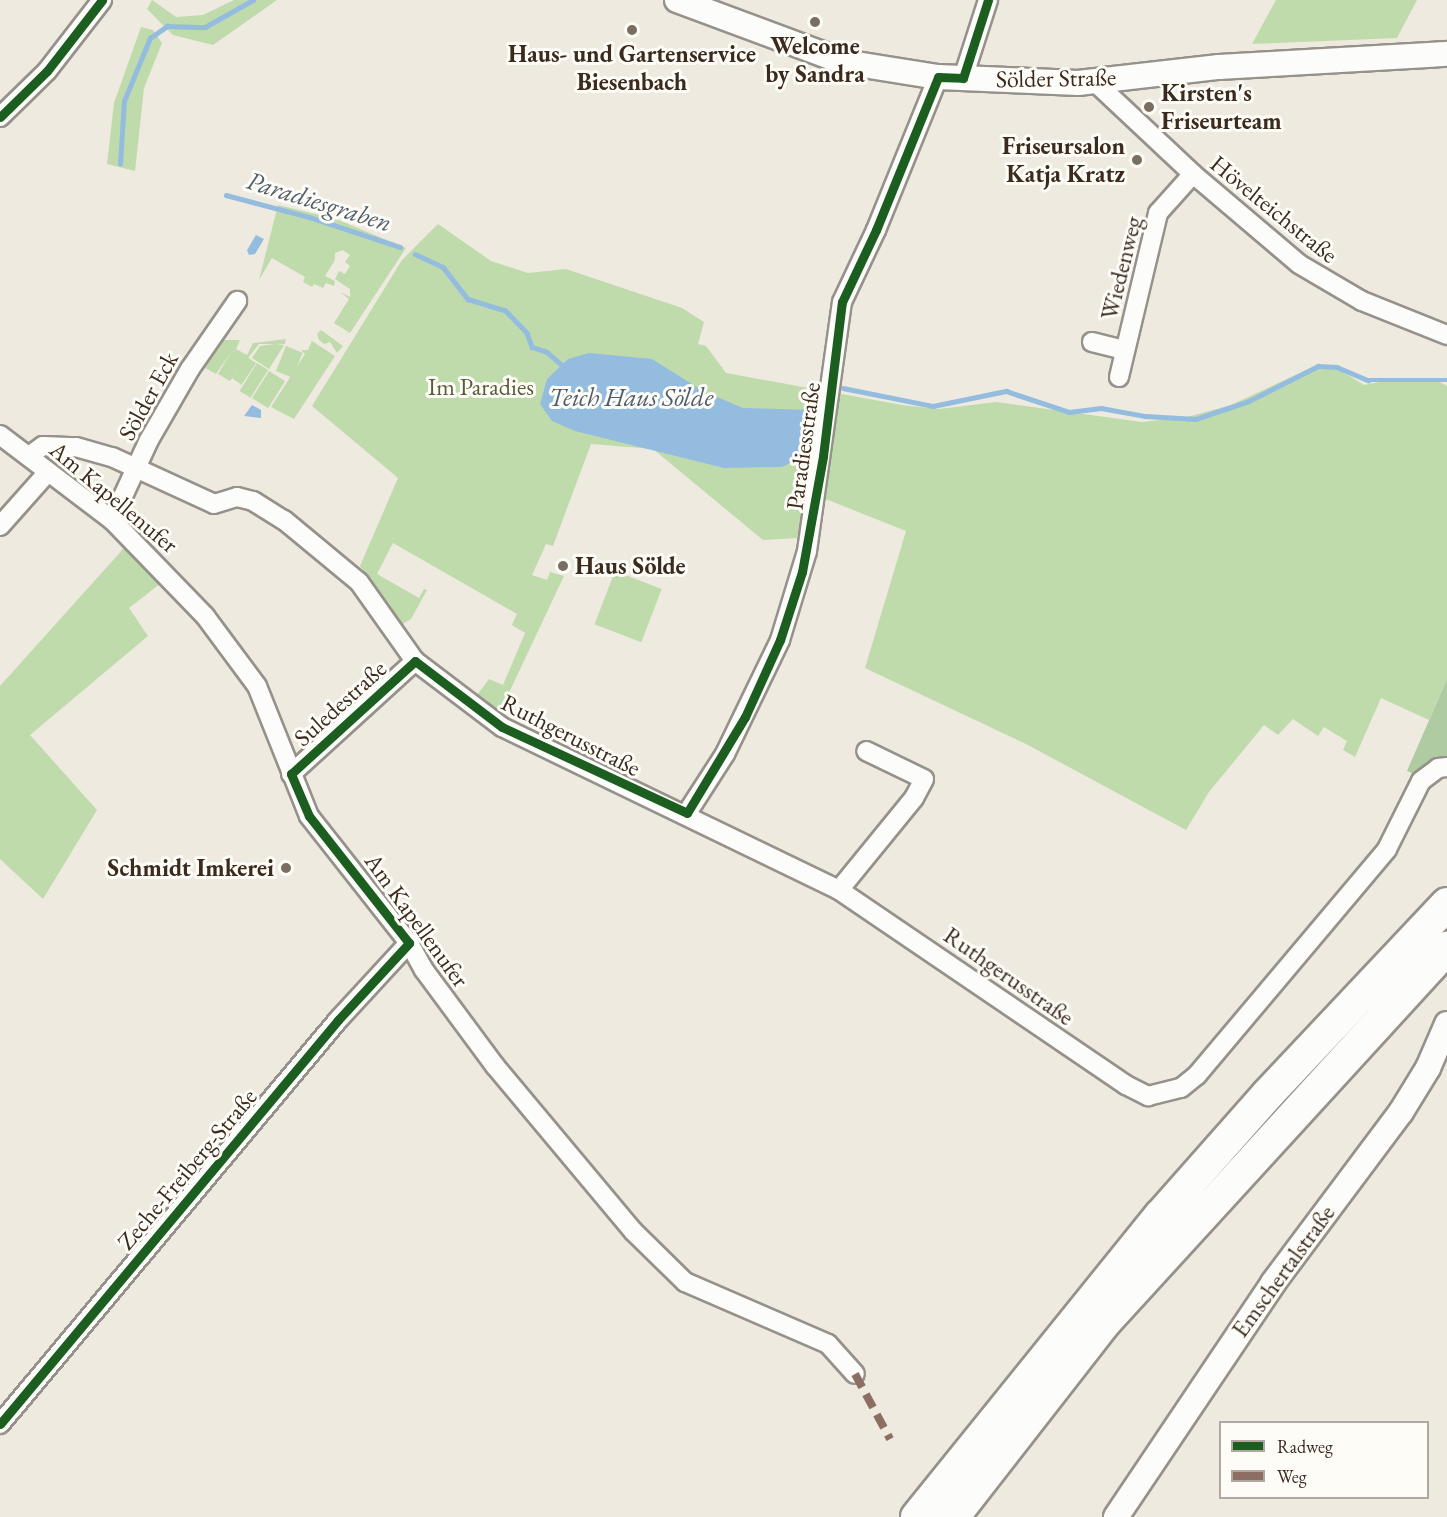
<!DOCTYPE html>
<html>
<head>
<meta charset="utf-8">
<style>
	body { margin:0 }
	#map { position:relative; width:1447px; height:1517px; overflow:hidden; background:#eeeae0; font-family:"EB Garamond",serif }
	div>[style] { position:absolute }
	.green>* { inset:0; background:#bfdbac; transform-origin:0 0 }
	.forest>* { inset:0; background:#aecba2 }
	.water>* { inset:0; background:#94bcdf }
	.stream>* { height:4.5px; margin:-2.25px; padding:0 2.25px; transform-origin:2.25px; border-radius:2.25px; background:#94bcdf }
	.roads { filter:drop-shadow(2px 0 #96918a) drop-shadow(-2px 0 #96918a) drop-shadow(0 2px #96918a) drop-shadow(0 -2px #96918a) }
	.street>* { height:18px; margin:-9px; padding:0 9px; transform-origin:9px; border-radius:9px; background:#fcfcfa }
	.secondary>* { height:24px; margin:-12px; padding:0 12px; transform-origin:12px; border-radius:12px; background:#fcfcfa }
	.highway>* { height:32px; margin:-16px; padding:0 16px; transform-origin:16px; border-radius:16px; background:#fcfcfa }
	.quiet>* { height:8px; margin-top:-4px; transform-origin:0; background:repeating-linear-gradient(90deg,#8d6e63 0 15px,transparent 0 23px) }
	.cycleway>* { height:9px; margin:-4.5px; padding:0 4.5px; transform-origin:4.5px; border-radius:4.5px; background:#1b5e20 }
	.dots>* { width:16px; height:16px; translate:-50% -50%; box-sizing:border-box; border:3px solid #fdfcf7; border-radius:50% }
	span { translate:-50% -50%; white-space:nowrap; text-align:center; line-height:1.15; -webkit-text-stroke:6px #fdfcf7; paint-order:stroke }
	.poi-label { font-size:24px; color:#3b2a1e; font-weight:700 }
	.left { translate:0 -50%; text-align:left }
	.right { translate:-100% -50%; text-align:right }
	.street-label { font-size:24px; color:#3b2a1e }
	.park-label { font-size:24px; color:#575c3c }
	.water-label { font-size:26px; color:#4f5d6b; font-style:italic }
	.legend { position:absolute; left:1219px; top:1421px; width:210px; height:78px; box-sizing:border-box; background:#fdfcf7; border:2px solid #afa8a0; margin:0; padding:8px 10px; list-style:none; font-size:18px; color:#3b2a1e }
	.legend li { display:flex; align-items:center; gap:12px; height:30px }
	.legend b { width:30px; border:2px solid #afa8a0 }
</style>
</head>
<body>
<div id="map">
	<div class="green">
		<div style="clip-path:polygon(152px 0,176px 17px,203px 15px,234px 0,277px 0,213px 45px,173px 35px,147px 9px)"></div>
		<div style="clip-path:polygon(1276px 0,1417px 0,1397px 38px,1252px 44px)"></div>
		<div style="clip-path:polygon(141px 27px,153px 30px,162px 43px,144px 88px,135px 171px,107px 164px,114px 103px)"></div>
		<div style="clip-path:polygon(278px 205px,336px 219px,406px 248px,350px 333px,334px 323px,349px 299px,340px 292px,350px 297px,350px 289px,335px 279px,339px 271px,345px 274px,350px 266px,345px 262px,350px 255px,343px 250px,335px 253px,335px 260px,325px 276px,335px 281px,334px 286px,326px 283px,323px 288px,314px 284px,312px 287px,303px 282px,305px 277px,272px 258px,259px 280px)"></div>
		<div style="clip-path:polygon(438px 224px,491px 261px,528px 273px,566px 269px,682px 308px,704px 322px,698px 344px,706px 346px,726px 373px,902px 405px,939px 409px,996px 402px,1142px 422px,1187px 417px,1231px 405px,1319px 364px,1335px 367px,1364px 385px,1389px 380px,1438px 381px,1447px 386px,1447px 679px,1429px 720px,1381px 698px,1355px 757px,1343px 750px,1347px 741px,1324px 727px,1318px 736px,1293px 719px,1278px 735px,1264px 725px,1209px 792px,1186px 830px,1026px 744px,865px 668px,906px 531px,823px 498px,830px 395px,797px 538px,763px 540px,653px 449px,591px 444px,553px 546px,546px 544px,532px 575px,547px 580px,550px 572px,564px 576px,497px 718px,474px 699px,489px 679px,503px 685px,525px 633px,512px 625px,517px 614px,393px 543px,377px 574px,419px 598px,424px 589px,427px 590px,411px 619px,401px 625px,360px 566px,398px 478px,312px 406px,402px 260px)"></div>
		<div style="clip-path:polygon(321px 330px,343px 346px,337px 353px,330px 342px,324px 344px,319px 340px,317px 334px)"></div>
		<div style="clip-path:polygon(221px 339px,212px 356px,223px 340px,240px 340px,236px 349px,247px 355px,253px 343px,286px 339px,285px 344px,259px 344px,230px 381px,218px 374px,231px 352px,216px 374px,205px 368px,211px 359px,205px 366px,201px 363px)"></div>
		<div style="clip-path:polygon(312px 341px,335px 356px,294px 419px,271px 407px,305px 354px,301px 350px,308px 350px)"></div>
		<div style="clip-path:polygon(275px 344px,284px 345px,269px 369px,252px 358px,260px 346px)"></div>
		<div style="left:286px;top:346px;width:18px;height:27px;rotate:22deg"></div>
		<div style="left:247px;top:357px;width:11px;height:26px;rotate:34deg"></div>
		<div style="left:257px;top:363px;width:13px;height:33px;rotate:32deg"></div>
		<div style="left:269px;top:371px;width:19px;height:32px;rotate:32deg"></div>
		<div style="clip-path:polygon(124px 548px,161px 583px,129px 608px,148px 636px,30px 735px,97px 810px,43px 899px,0 859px,0 686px)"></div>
		<div style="left:615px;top:571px;width:50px;height:57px;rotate:21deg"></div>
	</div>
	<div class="forest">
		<div style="clip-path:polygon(1447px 679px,1447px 756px,1429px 763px,1416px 775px,1407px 771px)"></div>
	</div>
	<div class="water">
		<div style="clip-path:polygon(256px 235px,264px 239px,255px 254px,249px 255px,247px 250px)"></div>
		<div style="clip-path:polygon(589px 353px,652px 359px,703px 391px,743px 408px,813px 410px,809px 454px,782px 467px,724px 468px,575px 431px,552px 421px,540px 404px,547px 379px,568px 359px)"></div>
		<div style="clip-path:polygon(252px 405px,261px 410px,261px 418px,244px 416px)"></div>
	</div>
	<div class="stream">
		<div style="left:120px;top:164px;width:63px;rotate:-86.4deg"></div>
		<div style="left:124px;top:101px;width:68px;rotate:-67.6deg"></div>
		<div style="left:150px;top:38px;width:21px;rotate:-35deg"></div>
		<div style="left:167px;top:26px;width:38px;rotate:2deg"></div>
		<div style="left:205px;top:27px;width:55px;rotate:-29.4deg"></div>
		<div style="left:226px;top:195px;width:86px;rotate:14.8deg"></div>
		<div style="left:309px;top:217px;width:96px;rotate:18.2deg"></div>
		<div style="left:415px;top:254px;width:31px;rotate:25deg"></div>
		<div style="left:443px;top:267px;width:41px;rotate:52deg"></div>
		<div style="left:468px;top:299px;width:39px;rotate:17deg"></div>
		<div style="left:505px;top:310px;width:32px;rotate:46deg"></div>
		<div style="left:527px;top:333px;width:15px;rotate:70deg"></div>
		<div style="left:532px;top:347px;width:16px;rotate:18deg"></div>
		<div style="left:547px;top:352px;width:20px;rotate:41deg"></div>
		<div style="left:843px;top:388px;width:92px;rotate:11.3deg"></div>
		<div style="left:933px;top:406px;width:75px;rotate:-11.6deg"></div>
		<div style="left:1006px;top:391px;width:66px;rotate:18.4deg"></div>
		<div style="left:1069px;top:412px;width:32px;rotate:-7deg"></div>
		<div style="left:1101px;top:408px;width:45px;rotate:10.3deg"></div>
		<div style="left:1145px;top:416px;width:51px;rotate:3.4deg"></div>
		<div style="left:1196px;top:419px;width:56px;rotate:-18.8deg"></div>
		<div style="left:1249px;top:401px;width:77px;rotate:-26.9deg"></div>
		<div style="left:1318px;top:366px;width:19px;rotate:3deg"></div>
		<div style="left:1337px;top:367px;width:34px;rotate:23deg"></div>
		<div style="left:1368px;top:380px;width:79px"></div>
	</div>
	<div class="roads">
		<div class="street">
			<div style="left:963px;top:78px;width:82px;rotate:-72.2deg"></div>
			<div style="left:1095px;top:82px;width:134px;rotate:43.2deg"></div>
			<div style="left:1193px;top:174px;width:139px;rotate:40.3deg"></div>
			<div style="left:1299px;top:264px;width:73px;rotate:30.4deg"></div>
			<div style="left:1362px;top:301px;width:92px;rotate:21.8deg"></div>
			<div style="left:0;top:117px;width:66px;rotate:-44.4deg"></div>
			<div style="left:47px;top:71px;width:90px;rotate:-52.2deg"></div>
			<div style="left:1092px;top:342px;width:34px;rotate:14deg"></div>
			<div style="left:1119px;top:377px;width:169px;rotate:-76.6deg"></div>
			<div style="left:1158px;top:213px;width:52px;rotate:-48.1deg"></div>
			<div style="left:0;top:435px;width:141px;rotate:37.2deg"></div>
			<div style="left:112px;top:520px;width:134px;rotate:45.9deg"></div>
			<div style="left:205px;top:616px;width:87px;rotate:53.4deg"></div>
			<div style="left:257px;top:686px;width:140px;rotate:68.2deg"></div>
			<div style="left:309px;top:816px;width:162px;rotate:51.8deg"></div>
			<div style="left:409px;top:943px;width:31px;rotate:61deg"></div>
			<div style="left:424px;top:970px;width:119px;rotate:53.5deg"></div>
			<div style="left:495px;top:1066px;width:215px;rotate:50.1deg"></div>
			<div style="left:633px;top:1231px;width:73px;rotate:44.4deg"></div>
			<div style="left:685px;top:1282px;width:156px;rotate:23.4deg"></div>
			<div style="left:828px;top:1344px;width:40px;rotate:48deg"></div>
			<div style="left:29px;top:456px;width:17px;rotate:-36deg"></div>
			<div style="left:43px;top:446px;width:33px;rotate:2deg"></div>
			<div style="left:76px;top:447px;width:37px;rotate:16deg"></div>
			<div style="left:112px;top:457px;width:112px;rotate:24.7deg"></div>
			<div style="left:214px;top:504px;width:24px;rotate:-17deg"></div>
			<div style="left:237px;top:497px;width:16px;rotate:14deg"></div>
			<div style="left:253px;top:501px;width:36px;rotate:32deg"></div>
			<div style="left:284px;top:520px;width:97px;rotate:39.6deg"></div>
			<div style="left:359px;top:582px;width:97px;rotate:54.7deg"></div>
			<div style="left:415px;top:661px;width:109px;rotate:37.2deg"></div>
			<div style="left:502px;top:727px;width:374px;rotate:25.8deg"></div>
			<div style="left:839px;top:890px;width:347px;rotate:34.2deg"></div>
			<div style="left:1126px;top:1085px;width:25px;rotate:27deg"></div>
			<div style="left:1148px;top:1096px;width:34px;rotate:-14deg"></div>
			<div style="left:1181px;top:1088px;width:21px;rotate:-39deg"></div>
			<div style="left:1197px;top:1075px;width:295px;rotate:-49.9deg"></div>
			<div style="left:1387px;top:849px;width:76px;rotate:-63.4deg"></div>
			<div style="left:1421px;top:781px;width:21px;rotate:-37deg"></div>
			<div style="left:1438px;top:768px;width:9px;rotate:-6deg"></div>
			<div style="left:112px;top:520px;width:88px;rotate:-65.2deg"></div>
			<div style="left:149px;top:440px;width:82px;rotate:-60deg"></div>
			<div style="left:190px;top:369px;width:83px;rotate:-55.3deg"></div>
			<div style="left:0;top:526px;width:72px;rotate:-48.4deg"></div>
			<div style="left:291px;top:774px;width:168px;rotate:-42.3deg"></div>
			<div style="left:687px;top:813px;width:70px;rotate:-57.2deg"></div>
			<div style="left:725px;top:754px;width:127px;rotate:-64.2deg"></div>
			<div style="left:780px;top:640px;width:93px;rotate:-73.1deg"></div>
			<div style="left:807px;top:551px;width:251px;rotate:-82deg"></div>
			<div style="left:842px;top:302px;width:80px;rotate:-64.7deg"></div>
			<div style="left:876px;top:230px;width:165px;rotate:-67.9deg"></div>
			<div style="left:839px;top:890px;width:119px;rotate:-50.8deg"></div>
			<div style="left:914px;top:798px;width:21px;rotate:-62deg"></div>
			<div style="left:924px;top:779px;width:64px;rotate:-154.2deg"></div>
			<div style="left:0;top:1424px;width:527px;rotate:-50.08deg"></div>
			<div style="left:338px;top:1020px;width:105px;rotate:-47.3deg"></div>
		</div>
		<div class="secondary">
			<div style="left:677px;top:0;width:178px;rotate:20.4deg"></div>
			<div style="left:844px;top:62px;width:95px;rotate:9.1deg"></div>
			<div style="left:938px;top:77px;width:140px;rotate:2.5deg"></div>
			<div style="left:1078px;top:83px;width:142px;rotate:-6.5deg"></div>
			<div style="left:1219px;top:67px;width:228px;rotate:-3.3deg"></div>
			<div style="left:1116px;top:1517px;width:282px;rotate:-56.1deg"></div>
			<div style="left:1273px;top:1283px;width:214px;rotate:-53.2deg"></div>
			<div style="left:1401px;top:1112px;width:52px;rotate:-58.5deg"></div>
			<div style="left:1428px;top:1068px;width:48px;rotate:-66.6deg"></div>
		</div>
		<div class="highway">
			<div style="left:917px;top:1517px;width:388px;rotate:-51.1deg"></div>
			<div style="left:1161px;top:1215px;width:162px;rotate:-48.5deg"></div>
			<div style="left:1268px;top:1094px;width:261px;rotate:-46.7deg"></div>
			<div style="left:953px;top:1517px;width:247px;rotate:-52.1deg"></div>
			<div style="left:1105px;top:1322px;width:507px;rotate:-47.56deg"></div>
		</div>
	</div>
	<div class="quiet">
		<div style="left:855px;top:1374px;width:74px;rotate:61.7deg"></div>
	</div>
	<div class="cycleway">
		<div style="left:0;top:117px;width:66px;rotate:-44.4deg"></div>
		<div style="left:47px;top:71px;width:90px;rotate:-52.2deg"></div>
		<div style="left:0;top:1424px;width:527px;rotate:-50.08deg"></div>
		<div style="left:338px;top:1020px;width:105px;rotate:-47.3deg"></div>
		<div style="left:409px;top:943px;width:162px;rotate:-128.2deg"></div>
		<div style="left:309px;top:816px;width:46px;rotate:-113.2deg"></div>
		<div style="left:291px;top:774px;width:168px;rotate:-42.3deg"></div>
		<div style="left:415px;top:661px;width:109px;rotate:37.2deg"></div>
		<div style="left:502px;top:727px;width:204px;rotate:24.9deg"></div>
		<div style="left:687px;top:813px;width:112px;rotate:-58.9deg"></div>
		<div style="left:745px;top:717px;width:85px;rotate:-65.6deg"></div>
		<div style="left:780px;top:640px;width:71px;rotate:-72.1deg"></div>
		<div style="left:802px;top:572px;width:118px;rotate:-79.7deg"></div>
		<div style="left:823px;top:456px;width:155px;rotate:-83deg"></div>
		<div style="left:842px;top:302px;width:80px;rotate:-64.7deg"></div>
		<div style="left:876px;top:230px;width:165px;rotate:-67.9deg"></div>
		<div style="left:938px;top:77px;width:25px;rotate:2deg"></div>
		<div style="left:963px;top:78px;width:82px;rotate:-72.2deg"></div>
	</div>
	<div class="dots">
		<div style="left:815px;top:22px;background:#7a6d62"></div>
		<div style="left:632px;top:30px;background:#7a6d62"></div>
		<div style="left:1149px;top:107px;background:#7a6d62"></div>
		<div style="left:1137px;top:160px;background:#7a6d62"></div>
		<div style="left:563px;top:566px;background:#7a6d62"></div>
		<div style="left:286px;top:868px;background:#7a6d62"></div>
	</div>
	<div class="poi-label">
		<span style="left:815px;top:60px">Welcome<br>by Sandra</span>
		<span style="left:632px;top:68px">Haus- und Gartenservice<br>Biesenbach</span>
		<span class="left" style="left:1161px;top:107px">Kirsten's<br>Friseurteam</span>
		<span class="right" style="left:1125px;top:160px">Friseursalon<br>Katja Kratz</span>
		<span class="left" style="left:575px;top:566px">Haus Sölde</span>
		<span class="right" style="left:274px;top:868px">Schmidt Imkerei</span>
	</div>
	<div class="street-label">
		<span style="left:1056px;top:78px;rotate:-1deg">Sölder Straße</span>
		<span style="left:1274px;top:209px;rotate:39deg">Hövelteichstraße</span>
		<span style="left:1121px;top:268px;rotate:-76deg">Wiedenweg</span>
		<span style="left:148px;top:396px;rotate:-61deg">Sölder Eck</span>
		<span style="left:803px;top:446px;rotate:-82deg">Paradiesstraße</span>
		<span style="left:114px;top:497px;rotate:40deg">Am Kapellenufer</span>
		<span style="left:340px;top:703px;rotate:-42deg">Suledestraße</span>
		<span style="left:571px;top:735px;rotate:27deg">Ruthgerusstraße</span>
		<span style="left:417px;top:920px;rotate:54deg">Am Kapellenufer</span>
		<span style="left:1009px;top:976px;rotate:35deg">Ruthgerusstraße</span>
		<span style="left:187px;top:1169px;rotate:-50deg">Zeche-Freiberg-Straße</span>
		<span style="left:1283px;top:1271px;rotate:-54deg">Emschertalstraße</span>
	</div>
	<div class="park-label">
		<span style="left:481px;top:387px">Im Paradies</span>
	</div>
	<div class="water-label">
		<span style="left:319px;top:202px;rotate:17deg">Paradiesgraben</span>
		<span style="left:631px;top:398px">Teich Haus Sölde</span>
	</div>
	<ul class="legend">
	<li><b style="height:8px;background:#1b5e20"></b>Radweg</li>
	<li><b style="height:8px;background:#8d6e63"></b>Weg</li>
	</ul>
</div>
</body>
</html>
